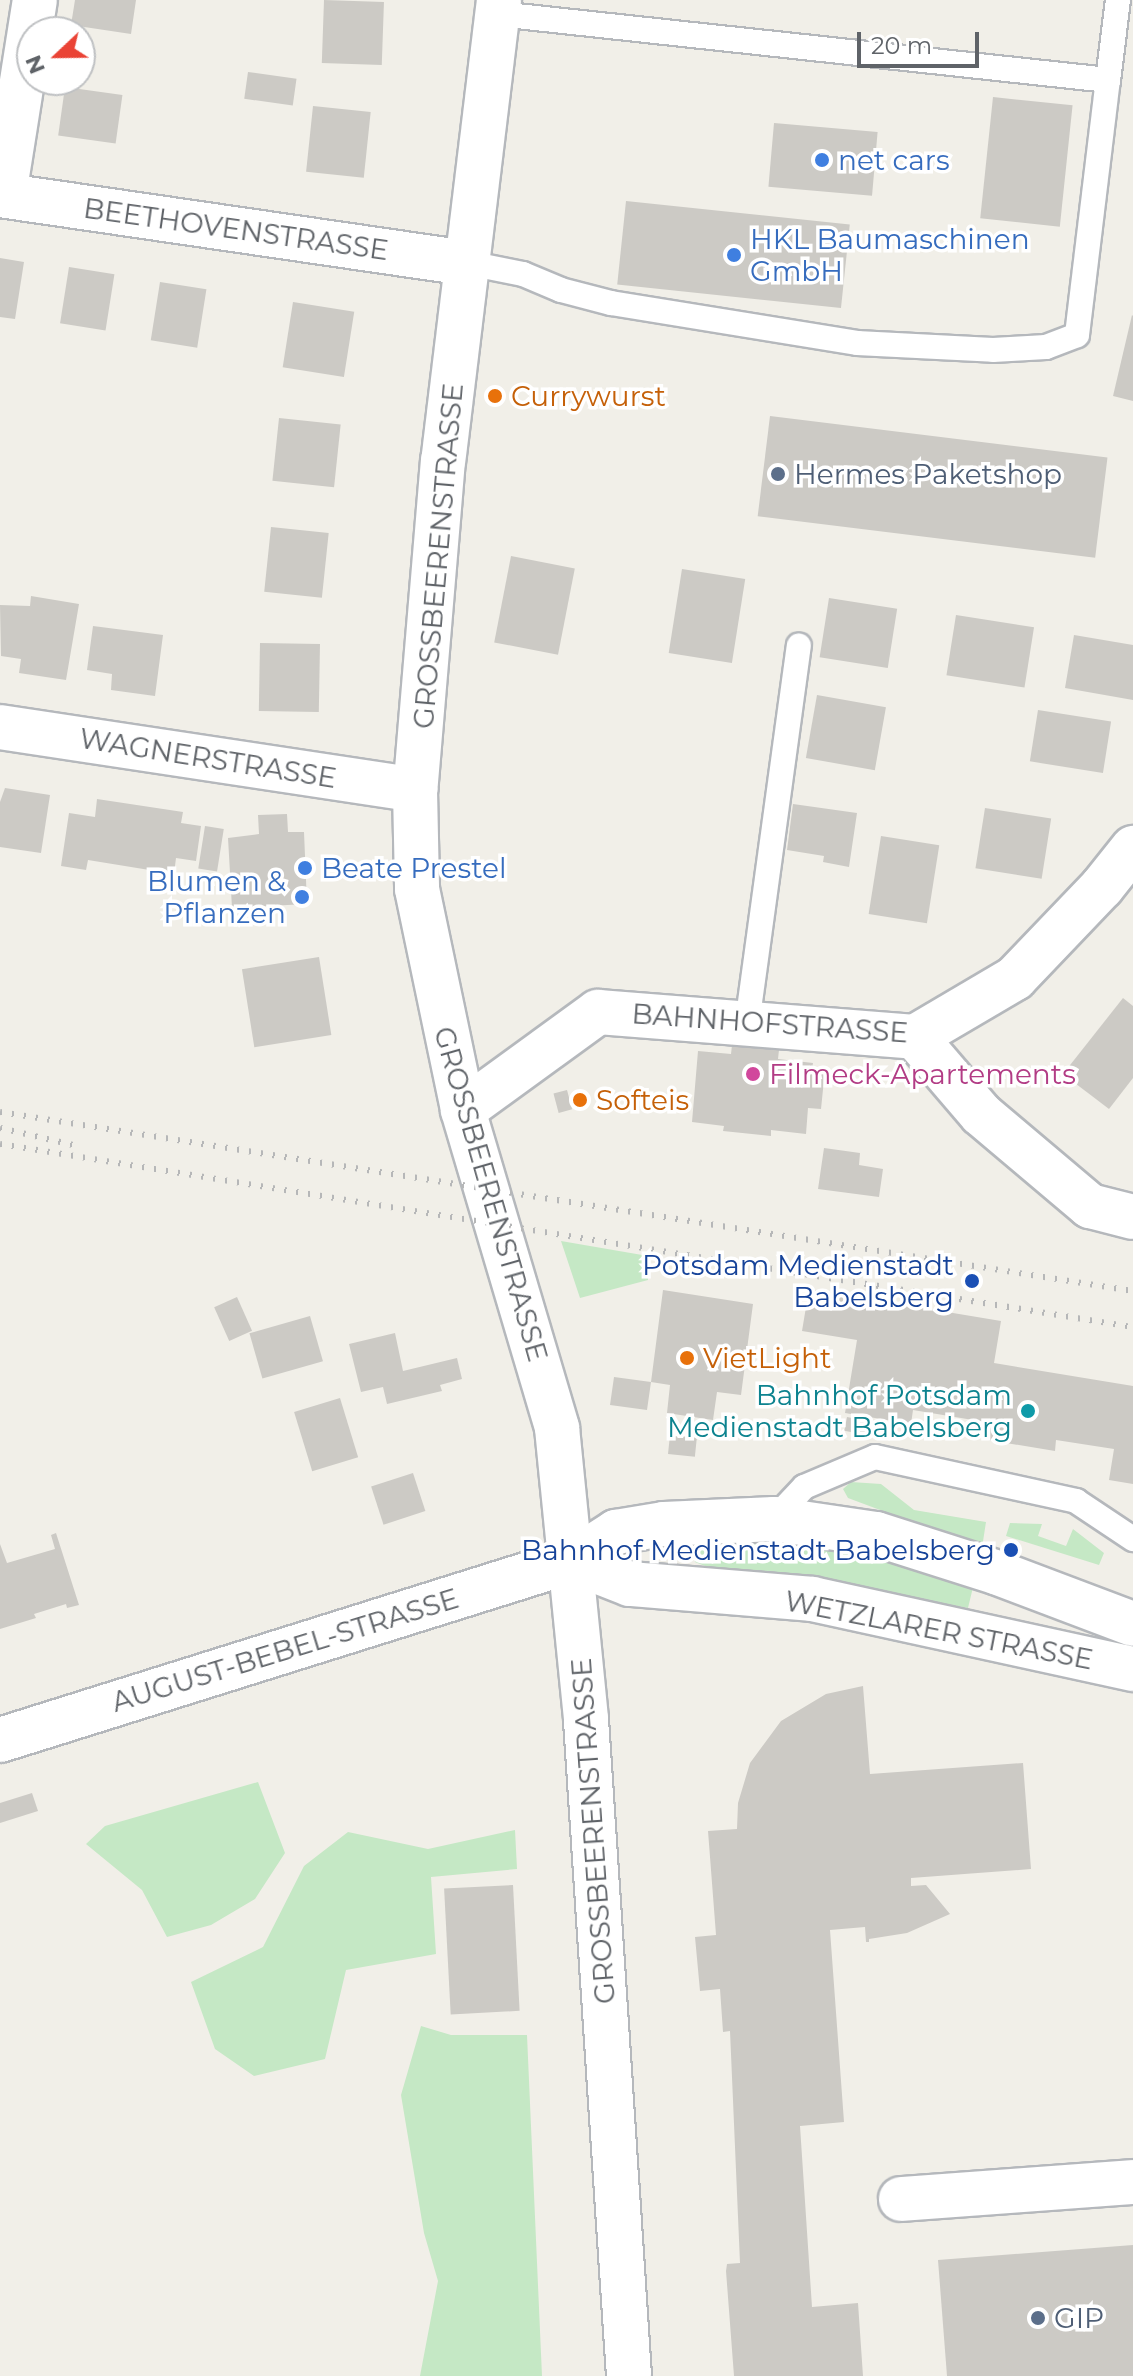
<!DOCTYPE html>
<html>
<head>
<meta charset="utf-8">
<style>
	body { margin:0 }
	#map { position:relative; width:1133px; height:2376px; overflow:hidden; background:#f1efe8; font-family:Montserrat,sans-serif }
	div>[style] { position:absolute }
	.green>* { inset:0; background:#c5e8c5 }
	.building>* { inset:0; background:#cccac5; transform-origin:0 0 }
	.roads { filter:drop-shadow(2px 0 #b5b8bc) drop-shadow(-2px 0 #b5b8bc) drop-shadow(0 2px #b5b8bc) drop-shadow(0 -2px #b5b8bc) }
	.service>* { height:24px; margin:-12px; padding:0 12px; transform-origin:12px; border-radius:12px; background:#fff }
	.minor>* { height:44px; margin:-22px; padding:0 22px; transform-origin:22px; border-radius:22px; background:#fff }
	.tertiary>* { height:44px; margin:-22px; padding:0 22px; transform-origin:22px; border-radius:22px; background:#fff }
	.rail>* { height:6px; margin-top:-3px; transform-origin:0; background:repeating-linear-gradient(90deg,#b6b7b8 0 2px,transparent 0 12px) }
	.dots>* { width:22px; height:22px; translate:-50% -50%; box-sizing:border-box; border:4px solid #fff; border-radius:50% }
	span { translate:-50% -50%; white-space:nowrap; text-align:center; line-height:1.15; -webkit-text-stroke:7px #fff; paint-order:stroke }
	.shop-label { font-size:28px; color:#366cbe }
	.left { translate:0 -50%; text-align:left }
	.right { translate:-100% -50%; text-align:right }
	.street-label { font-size:28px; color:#5f6368 }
	.food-label { font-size:28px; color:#c56008 }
	.service-label { font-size:28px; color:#4e5e75 }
	.hotel-label { font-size:28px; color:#b23c85 }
	.transit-label { font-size:28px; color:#164399 }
	.culture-label { font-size:28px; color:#0d838f }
	.north { position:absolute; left:16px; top:16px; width:80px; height:80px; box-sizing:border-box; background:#fff; border:2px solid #bfc1c3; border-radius:50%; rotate:248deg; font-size:22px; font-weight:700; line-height:32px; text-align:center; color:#5f6368 }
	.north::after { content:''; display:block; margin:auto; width:28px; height:36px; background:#ea4335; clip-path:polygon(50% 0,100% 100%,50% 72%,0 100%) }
	.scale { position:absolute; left:857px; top:32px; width:122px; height:36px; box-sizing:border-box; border:4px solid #5f6368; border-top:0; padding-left:10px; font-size:24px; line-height:28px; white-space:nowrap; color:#5f6368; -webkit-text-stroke:6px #fff; paint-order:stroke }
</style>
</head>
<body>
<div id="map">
	<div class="green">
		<div style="clip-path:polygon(561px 1241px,648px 1256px,648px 1280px,580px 1298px)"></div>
		<div style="clip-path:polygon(851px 1482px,881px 1484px,914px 1510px,986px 1522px,982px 1548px,848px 1498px,843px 1489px)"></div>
		<div style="clip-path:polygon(1010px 1523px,1042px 1524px,1038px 1536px,1066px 1546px,1073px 1529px,1104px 1553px,1099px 1565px,1006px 1536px)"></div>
		<div style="clip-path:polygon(692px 1543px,812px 1545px,974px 1583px,968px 1608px,803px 1577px,715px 1570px,695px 1562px)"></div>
		<div style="clip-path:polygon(258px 1782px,285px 1853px,255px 1899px,211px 1925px,167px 1937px,142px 1890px,86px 1844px,105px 1826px)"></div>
		<div style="clip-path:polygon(515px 1830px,517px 1869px,431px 1877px,436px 1954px,346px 1970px,325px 2059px,254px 2076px,215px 2049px,191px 1982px,263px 1947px,304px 1866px,348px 1832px,428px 1849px)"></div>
		<div style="clip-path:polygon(421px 2026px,451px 2035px,527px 2035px,542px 2376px,420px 2376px,438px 2281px,424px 2233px,401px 2095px)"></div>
	</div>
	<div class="building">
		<div style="clip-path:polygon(75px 0,136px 0,131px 34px,71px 25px)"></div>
		<div style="left:324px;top:0;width:60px;height:63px;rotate:2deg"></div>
		<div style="left:248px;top:72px;width:49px;height:27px;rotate:8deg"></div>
		<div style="left:65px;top:87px;width:58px;height:49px;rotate:8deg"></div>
		<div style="left:993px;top:97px;width:80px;height:122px;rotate:6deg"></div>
		<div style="left:313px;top:106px;width:58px;height:66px;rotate:6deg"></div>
		<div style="left:774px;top:123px;width:104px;height:64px;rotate:5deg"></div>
		<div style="left:626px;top:201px;width:225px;height:84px;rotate:6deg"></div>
		<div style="clip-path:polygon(0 258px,24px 262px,15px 319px,0 317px)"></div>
		<div style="left:69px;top:267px;width:46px;height:57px;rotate:9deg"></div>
		<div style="left:160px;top:282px;width:47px;height:59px;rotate:9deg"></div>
		<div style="left:293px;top:302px;width:62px;height:66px;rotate:9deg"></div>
		<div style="clip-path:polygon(1132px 315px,1133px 316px,1133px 401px,1113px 396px)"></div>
		<div style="left:770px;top:416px;width:340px;height:101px;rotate:7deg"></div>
		<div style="left:279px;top:418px;width:62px;height:63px;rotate:6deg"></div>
		<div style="left:271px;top:527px;width:58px;height:65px;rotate:6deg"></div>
		<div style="left:511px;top:556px;width:65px;height:88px;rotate:11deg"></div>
		<div style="left:682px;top:569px;width:64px;height:85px;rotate:9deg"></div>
		<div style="clip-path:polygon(31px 596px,79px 604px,66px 680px,19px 673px,21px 659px,1px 656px,0 605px,30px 606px)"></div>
		<div style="left:829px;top:598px;width:69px;height:60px;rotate:9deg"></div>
		<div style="left:956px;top:615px;width:79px;height:61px;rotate:9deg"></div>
		<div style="clip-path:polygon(93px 626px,163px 635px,155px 696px,111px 690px,112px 674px,87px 670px)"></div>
		<div style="clip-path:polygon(1074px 635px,1133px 645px,1133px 700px,1065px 688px)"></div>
		<div style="left:260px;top:643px;width:60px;height:68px;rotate:1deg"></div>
		<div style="left:817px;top:695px;width:70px;height:64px;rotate:10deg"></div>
		<div style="left:1038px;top:710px;width:74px;height:52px;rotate:9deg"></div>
		<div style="clip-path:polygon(5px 788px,50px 795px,41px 853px,0 847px,0 802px)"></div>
		<div style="clip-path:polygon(97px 799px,183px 812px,181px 823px,201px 826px,196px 861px,176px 858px,174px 874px,88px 860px,86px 870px,61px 866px,69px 813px,95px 817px)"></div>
		<div style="clip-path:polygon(793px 804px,857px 813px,849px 867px,823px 862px,824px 856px,787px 850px)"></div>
		<div style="left:985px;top:808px;width:67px;height:61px;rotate:9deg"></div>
		<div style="clip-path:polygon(287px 814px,288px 832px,304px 832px,307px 904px,232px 908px,228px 838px,259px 834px,258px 815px)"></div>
		<div style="left:205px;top:826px;width:19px;height:43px;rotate:9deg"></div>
		<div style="left:881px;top:836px;width:59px;height:79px;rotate:9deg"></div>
		<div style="left:319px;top:957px;width:79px;height:78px;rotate:81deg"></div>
		<div style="clip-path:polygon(1123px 998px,1133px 1006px,1133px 1078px,1109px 1109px,1063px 1074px)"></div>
		<div style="clip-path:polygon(732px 1045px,779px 1050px,778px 1059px,813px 1063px,812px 1069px,825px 1070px,821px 1109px,808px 1108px,806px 1134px,771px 1130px,771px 1136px,723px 1131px,724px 1126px,692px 1122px,698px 1051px,731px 1054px)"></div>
		<div style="left:567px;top:1090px;width:20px;height:14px;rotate:75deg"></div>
		<div style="clip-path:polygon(824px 1148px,860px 1153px,859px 1165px,883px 1169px,879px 1197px,818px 1189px)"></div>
		<div style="clip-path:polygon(809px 1289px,1001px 1321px,994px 1363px,1133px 1386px,1133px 1484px,1109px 1480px,1114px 1449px,1056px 1440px,1055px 1451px,982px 1439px,985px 1422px,913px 1410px,911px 1424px,845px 1413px,857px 1340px,802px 1331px)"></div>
		<div style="clip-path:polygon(663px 1290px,753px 1304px,741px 1395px,717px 1392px,713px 1420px,667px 1413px,670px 1385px,651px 1382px,647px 1410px,610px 1405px,614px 1377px,651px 1382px)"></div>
		<div style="left:237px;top:1297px;width:37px;height:25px;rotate:66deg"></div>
		<div style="left:310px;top:1316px;width:47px;height:63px;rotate:74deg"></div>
		<div style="clip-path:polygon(395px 1333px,403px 1371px,457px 1358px,462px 1379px,440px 1385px,442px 1391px,387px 1404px,383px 1387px,361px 1392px,349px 1344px)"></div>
		<div style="left:340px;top:1398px;width:62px;height:48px;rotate:73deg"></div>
		<div style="left:847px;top:1417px;width:43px;height:14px;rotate:11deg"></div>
		<div style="left:670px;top:1435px;width:27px;height:19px;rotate:6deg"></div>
		<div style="left:413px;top:1473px;width:40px;height:44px;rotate:72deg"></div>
		<div style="clip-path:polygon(56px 1533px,79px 1605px,67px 1608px,66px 1604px,34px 1614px,36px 1618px,0 1629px,0 1544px,7px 1563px,55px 1549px,51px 1535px)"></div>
		<div style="clip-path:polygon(863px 1686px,870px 1774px,1023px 1763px,1031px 1869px,911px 1878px,911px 1886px,926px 1885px,950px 1914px,907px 1933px,869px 1939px,869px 1942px,866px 1942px,865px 1927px,830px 1930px,844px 2122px,800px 2126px,812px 2307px,858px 2303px,863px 2376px,734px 2376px,726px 2271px,727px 2264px,740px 2263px,730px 2031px,723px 2032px,720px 1989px,700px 1991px,695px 1937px,716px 1935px,708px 1831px,737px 1829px,738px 1803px,750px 1763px,781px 1721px,826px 1694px)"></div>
		<div style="clip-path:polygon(32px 1793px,38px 1811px,0 1823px,0 1803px)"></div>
		<div style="left:513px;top:1885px;width:126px;height:69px;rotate:87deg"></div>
		<div style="clip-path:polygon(1133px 2245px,1133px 2376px,947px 2376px,938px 2260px)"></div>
	</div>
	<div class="roads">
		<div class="service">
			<div style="left:1108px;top:80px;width:81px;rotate:-82.9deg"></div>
			<div style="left:468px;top:263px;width:56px;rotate:11.3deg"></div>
			<div style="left:523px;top:274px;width:41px;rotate:22.8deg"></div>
			<div style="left:561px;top:290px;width:52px;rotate:14.6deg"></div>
			<div style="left:611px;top:303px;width:249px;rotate:9.2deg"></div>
			<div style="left:857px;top:343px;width:136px;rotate:2.9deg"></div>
			<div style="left:993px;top:350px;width:53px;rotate:-3.2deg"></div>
			<div style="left:1046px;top:347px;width:33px;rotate:-21deg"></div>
			<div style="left:1077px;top:335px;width:257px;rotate:-83.1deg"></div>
			<div style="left:1108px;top:80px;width:614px;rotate:-173.82deg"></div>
			<div style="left:747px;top:1024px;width:382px;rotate:-82.2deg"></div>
			<div style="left:774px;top:1519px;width:44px;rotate:-46.8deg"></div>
			<div style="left:804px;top:1487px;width:77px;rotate:-22.9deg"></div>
			<div style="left:875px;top:1457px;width:206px;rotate:12.3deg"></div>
			<div style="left:1076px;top:1501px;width:69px;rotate:33.7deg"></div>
		</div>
		<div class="minor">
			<div style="left:0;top:195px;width:473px;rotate:8.3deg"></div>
			<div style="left:4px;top:195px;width:197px;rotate:-81deg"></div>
			<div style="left:0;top:727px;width:420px;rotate:8.6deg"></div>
			<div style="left:915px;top:1037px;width:101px;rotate:49.4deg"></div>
			<div style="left:981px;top:1114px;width:143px;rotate:40.2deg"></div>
			<div style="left:1090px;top:1206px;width:44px;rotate:14.3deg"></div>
			<div style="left:463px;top:1110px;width:167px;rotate:-36deg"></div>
			<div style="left:598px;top:1012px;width:318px;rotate:4.5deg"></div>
			<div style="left:915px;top:1037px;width:116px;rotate:-30.5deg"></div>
			<div style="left:1015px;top:978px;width:126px;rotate:-46.3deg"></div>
			<div style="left:1102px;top:887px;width:50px;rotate:-51.5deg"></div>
			<div style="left:901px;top:2199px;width:233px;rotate:-4.2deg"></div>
		</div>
		<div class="tertiary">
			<div style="left:499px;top:0;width:463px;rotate:96.9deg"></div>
			<div style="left:443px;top:460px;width:331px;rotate:94.8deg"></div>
			<div style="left:415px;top:790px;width:99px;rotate:88.8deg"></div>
			<div style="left:417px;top:889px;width:226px;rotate:78.2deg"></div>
			<div style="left:463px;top:1110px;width:332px;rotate:73.5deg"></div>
			<div style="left:557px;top:1428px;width:293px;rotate:84.3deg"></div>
			<div style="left:586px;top:1720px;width:657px;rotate:86.25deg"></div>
			<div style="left:571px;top:1561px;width:63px;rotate:21.3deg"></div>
			<div style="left:630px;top:1584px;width:183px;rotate:4.7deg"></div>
			<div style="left:812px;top:1599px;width:329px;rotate:12.3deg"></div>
			<div style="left:0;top:1740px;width:598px;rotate:-17.41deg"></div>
			<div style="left:571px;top:1561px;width:54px;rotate:-32.8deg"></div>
			<div style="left:616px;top:1532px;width:49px;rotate:-9.5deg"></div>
			<div style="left:664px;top:1524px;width:110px;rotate:-2.6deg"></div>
			<div style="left:774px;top:1519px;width:103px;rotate:8.4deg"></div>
			<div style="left:876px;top:1534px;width:128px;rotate:17.7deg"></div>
			<div style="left:998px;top:1573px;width:144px;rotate:20.7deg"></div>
		</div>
	</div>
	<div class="rail">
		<div style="left:0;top:1112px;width:1147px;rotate:8.98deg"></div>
		<div style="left:0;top:1128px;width:75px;rotate:13.1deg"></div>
		<div style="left:0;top:1144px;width:1148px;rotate:9.18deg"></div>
	</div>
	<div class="dots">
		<div style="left:822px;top:160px;background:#3f7fe0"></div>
		<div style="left:734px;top:255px;background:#3f7fe0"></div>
		<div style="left:495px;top:396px;background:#e8710a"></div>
		<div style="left:778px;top:474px;background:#5c6f8a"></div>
		<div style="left:305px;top:868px;background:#3f7fe0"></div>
		<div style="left:302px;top:897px;background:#3f7fe0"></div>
		<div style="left:753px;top:1074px;background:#d1479c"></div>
		<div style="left:580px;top:1100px;background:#e8710a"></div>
		<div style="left:972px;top:1281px;background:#1a4fb4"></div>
		<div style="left:687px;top:1358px;background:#e8710a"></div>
		<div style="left:1028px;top:1411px;background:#0f9aa8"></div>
		<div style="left:1011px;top:1550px;background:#1a4fb4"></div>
		<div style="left:1038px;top:2318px;background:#5c6f8a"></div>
	</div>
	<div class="shop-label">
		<span class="left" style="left:838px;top:160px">net cars</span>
		<span class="left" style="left:750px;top:255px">HKL Baumaschinen<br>GmbH</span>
		<span class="left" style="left:321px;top:868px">Beate Prestel</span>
		<span class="right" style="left:286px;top:897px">Blumen &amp;<br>Pflanzen</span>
	</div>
	<div class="street-label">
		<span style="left:236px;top:229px;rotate:8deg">BEETHOVENSTRASSE</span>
		<span style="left:438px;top:556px;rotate:-85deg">GROSSBEERENSTRASSE</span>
		<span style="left:208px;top:758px;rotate:9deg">WAGNERSTRASSE</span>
		<span style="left:770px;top:1023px;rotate:4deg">BAHNHOFSTRASSE</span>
		<span style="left:491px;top:1194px;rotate:74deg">GROSSBEERENSTRASSE</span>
		<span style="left:939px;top:1630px;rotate:11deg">WETZLARER STRASSE</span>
		<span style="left:285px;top:1650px;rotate:-17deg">AUGUST-BEBEL-STRASSE</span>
		<span style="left:593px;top:1831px;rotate:-94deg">GROSSBEERENSTRASSE</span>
	</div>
	<div class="food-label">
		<span class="left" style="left:511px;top:396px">Currywurst</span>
		<span class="left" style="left:596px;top:1100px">Softeis</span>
		<span class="left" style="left:703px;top:1358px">VietLight</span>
	</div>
	<div class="service-label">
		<span class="left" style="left:794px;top:474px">Hermes Paketshop</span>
		<span class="left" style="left:1054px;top:2318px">GIP</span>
	</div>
	<div class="hotel-label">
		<span class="left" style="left:769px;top:1074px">Filmeck-Apartements</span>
	</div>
	<div class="transit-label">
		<span class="right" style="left:954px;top:1281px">Potsdam Medienstadt<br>Babelsberg</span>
		<span class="right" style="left:995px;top:1550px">Bahnhof Medienstadt Babelsberg</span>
	</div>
	<div class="culture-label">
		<span class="right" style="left:1012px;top:1411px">Bahnhof Potsdam<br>Medienstadt Babelsberg</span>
	</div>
	<div class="north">N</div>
	<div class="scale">20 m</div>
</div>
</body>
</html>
